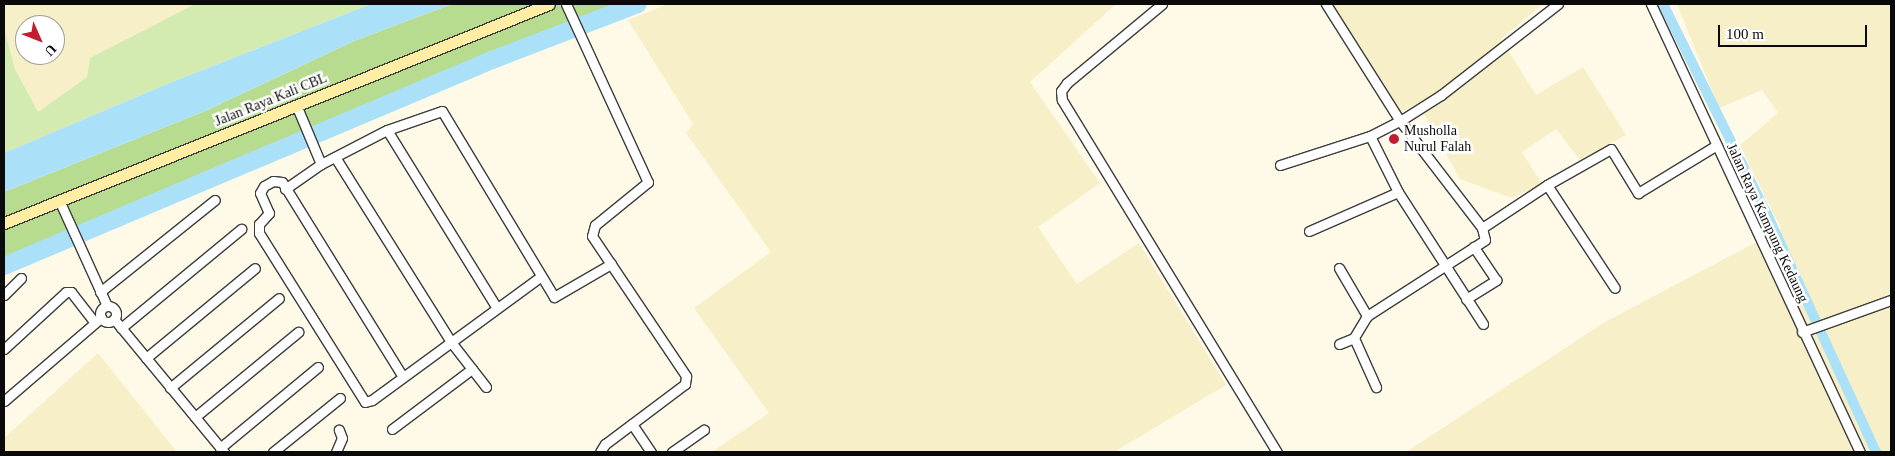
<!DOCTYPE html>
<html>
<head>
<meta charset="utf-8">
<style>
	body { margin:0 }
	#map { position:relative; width:1895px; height:456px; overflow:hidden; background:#fff9e8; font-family:Georgia,serif }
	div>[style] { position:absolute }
	.farmland>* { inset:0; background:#f6efc7 }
	.green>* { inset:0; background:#d3ebb0 }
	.forest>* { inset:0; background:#b7dc8f }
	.water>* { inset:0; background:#aae1f9 }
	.canal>* { height:10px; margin:-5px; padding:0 5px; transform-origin:5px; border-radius:5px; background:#aae1f9 }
	.river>* { height:18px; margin:-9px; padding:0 9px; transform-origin:9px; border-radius:9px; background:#aae1f9 }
	.roads { filter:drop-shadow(1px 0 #3d3d3d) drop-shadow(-1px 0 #3d3d3d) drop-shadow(0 1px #3d3d3d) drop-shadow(0 -1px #3d3d3d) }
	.street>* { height:9px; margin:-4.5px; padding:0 4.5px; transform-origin:4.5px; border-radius:4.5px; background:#fff }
	.street>.ring { margin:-4.5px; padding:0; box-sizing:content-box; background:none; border:9px solid #fff; border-radius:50% }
	.secondary>* { height:11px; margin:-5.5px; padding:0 5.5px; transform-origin:5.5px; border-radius:5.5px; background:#ffeea3 }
	.dots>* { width:14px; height:14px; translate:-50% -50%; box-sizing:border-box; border:2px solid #fff; border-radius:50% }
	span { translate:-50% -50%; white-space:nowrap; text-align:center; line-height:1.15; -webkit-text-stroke:5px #fff; paint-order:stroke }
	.street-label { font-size:14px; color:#0a0a0a }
	.poi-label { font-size:14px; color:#0a0a0a }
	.left { translate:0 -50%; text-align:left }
	.frame { position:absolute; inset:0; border:5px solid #0a0a0a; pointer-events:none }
	.north { position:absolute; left:15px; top:15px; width:50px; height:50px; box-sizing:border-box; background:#fff; border:1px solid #9d9d9d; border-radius:50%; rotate:134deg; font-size:14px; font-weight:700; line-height:20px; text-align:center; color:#0a0a0a }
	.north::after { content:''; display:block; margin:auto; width:18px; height:22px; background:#c01d30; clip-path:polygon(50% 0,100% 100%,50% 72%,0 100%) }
	.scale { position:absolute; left:1718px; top:25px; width:149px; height:22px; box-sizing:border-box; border:2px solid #0a0a0a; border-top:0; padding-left:6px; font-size:15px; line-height:18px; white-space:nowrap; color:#0a0a0a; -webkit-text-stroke:4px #fff; paint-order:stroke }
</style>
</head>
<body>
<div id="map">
	<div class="farmland">
		<div style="clip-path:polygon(evenodd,4px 4px,195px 4px,90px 58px,87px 77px,38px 112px,15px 69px,4px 28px,4px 4px,25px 25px,55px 25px,55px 55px,25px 55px,25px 25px)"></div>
		<div style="clip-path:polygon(668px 4px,1116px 4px,1030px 82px,1100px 183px,1038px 227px,1077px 284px,1139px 243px,1226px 385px,1114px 452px,712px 452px,769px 413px,694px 308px,771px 252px,686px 133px,693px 124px,628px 20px)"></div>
		<div style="clip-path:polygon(1323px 4px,1543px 4px,1501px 39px,1536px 95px,1583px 67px,1626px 135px,1580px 160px,1556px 129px,1522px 152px,1542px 184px,1512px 198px,1460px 179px,1418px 103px,1396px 114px)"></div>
		<div style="clip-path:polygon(1677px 4px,1891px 4px,1891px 452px,1406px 452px,1605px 322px,1781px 229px,1740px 145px,1778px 113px,1762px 90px,1719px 108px)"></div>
		<div style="clip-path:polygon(98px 353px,177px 452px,4px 452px,4px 438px)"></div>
	</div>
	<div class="green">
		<div style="clip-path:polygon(195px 4px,371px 4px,167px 84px,4px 153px,4px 28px,15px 69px,38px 112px,87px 77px,90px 58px)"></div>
	</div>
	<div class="forest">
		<div style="clip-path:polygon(452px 4px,629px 4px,4px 260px,4px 192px,205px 111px,354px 41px)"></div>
	</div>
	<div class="water">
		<div style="clip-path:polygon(371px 4px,452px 4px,354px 41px,205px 111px,4px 192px,4px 153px,167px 84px)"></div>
	</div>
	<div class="canal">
		<div style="left:1663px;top:4px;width:232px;rotate:63.7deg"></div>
		<div style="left:1766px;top:212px;width:264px;rotate:65.4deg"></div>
	</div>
	<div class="river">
		<div style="left:4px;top:266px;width:530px;rotate:-22.89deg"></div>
		<div style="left:492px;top:60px;width:156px;rotate:-21deg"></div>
	</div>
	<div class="roads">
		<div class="street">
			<div style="left:566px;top:4px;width:196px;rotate:65.3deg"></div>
			<div style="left:648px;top:182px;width:68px;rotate:140.9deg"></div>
			<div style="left:595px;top:225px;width:11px;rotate:105deg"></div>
			<div style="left:592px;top:236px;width:169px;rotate:56.1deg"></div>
			<div style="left:686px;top:376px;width:8px;rotate:97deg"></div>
			<div style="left:685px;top:384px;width:100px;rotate:143.1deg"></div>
			<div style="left:605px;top:444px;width:9px;rotate:122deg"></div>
			<div style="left:1162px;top:4px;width:124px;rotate:140.3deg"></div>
			<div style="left:1067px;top:83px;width:10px;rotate:127deg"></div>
			<div style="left:1061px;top:91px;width:9px;rotate:84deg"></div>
			<div style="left:1062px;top:100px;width:412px;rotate:58.6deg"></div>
			<div style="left:1326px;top:4px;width:138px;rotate:57.7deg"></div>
			<div style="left:1400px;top:121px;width:135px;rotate:52.5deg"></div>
			<div style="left:1482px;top:228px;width:12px;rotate:76deg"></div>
			<div style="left:1485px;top:240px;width:140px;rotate:147.2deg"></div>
			<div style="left:1367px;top:316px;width:26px;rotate:121deg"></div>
			<div style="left:1354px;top:338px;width:16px;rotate:158deg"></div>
			<div style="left:1651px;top:4px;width:494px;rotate:65deg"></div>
			<div style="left:297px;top:107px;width:62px;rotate:67.2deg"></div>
			<div style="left:387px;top:130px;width:209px;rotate:58.3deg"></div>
			<div style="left:1370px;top:136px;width:63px;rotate:63.4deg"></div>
			<div style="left:1398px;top:192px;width:157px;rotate:57.2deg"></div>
			<div style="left:335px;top:157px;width:218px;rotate:57.9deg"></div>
			<div style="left:451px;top:342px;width:57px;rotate:52.1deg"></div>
			<div style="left:1280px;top:165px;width:95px;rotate:-17.9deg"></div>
			<div style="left:1370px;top:136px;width:34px;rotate:-27deg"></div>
			<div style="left:1400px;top:121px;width:49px;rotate:-32.4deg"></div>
			<div style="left:1441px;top:95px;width:148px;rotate:-37.9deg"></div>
			<div style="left:1547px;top:185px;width:123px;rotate:56.6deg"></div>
			<div style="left:285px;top:189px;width:44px;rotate:-34.8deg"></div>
			<div style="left:321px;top:164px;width:74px;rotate:-27.3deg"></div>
			<div style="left:387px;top:130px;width:58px;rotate:-19.1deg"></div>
			<div style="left:442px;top:111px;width:217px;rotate:58.9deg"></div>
			<div style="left:554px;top:297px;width:66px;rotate:-30.1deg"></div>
			<div style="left:59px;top:200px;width:116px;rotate:65.6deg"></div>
			<div style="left:1482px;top:228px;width:78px;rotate:-33.5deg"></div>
			<div style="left:1547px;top:185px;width:73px;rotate:-29.4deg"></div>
			<div style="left:1611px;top:149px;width:52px;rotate:58.5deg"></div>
			<div style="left:1638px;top:193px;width:92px;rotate:-31.3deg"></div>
			<div style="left:1309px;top:231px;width:97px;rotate:-23.7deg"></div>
			<div style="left:1339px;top:268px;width:56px;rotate:59.7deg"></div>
			<div style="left:100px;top:292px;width:147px;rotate:-38.7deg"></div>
			<div style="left:4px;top:295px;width:24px;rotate:-45deg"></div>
			<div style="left:1466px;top:299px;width:36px;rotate:-32deg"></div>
			<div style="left:1496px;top:280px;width:40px;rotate:-124deg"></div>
			<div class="ring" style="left:100px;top:306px;width:7px;height:7px"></div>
			<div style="left:114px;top:319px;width:173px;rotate:50.4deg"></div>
			<div style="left:121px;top:328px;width:156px;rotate:-39.5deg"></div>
			<div style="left:1802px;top:332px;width:95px;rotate:-19.8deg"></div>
			<div style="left:1354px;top:338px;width:54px;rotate:65.8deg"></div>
			<div style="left:4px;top:349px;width:84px;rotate:-42.6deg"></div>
			<div style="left:66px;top:292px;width:5px"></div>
			<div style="left:71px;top:292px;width:37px;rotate:52deg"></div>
			<div style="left:146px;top:358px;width:141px;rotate:-39.5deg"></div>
			<div style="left:403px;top:377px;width:229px;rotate:-121.8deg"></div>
			<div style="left:282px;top:182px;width:9px;rotate:-174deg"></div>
			<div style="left:273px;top:181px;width:10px;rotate:151deg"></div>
			<div style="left:264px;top:186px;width:8px;rotate:120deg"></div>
			<div style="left:260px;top:193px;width:22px;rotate:66deg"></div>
			<div style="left:269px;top:213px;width:15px;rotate:132deg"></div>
			<div style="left:259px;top:224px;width:9px;rotate:90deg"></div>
			<div style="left:259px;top:233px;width:199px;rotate:57.9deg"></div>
			<div style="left:365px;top:402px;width:7px;rotate:-16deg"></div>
			<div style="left:372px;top:400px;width:208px;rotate:-36.2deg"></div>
			<div style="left:170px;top:388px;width:141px;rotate:-39.5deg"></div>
			<div style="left:4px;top:401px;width:128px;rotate:-40.6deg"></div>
			<div style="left:195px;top:417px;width:134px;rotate:-39.5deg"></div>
			<div style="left:632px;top:424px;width:34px;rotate:56deg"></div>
			<div style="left:392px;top:429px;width:100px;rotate:-36.9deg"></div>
			<div style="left:220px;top:448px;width:127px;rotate:-39.6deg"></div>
			<div style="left:273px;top:452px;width:86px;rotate:-38.9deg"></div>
			<div style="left:336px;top:452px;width:15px;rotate:-67deg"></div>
			<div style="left:342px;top:438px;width:9px;rotate:-111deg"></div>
			<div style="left:672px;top:452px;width:39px;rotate:-35deg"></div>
		</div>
		<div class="secondary">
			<div style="left:4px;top:223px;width:587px;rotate:-21.89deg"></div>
		</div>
	</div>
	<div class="dots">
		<div style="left:1394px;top:139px;background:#c01d30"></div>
	</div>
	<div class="street-label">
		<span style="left:271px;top:100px;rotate:-22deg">Jalan Raya Kali CBL</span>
		<span style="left:1767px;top:223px;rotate:65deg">Jalan Raya Kampung Kedaung</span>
	</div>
	<div class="poi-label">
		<span class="left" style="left:1404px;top:139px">Musholla<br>Nurul Falah</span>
	</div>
	<div class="frame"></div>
	<div class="north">U</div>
	<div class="scale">100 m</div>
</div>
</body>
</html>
